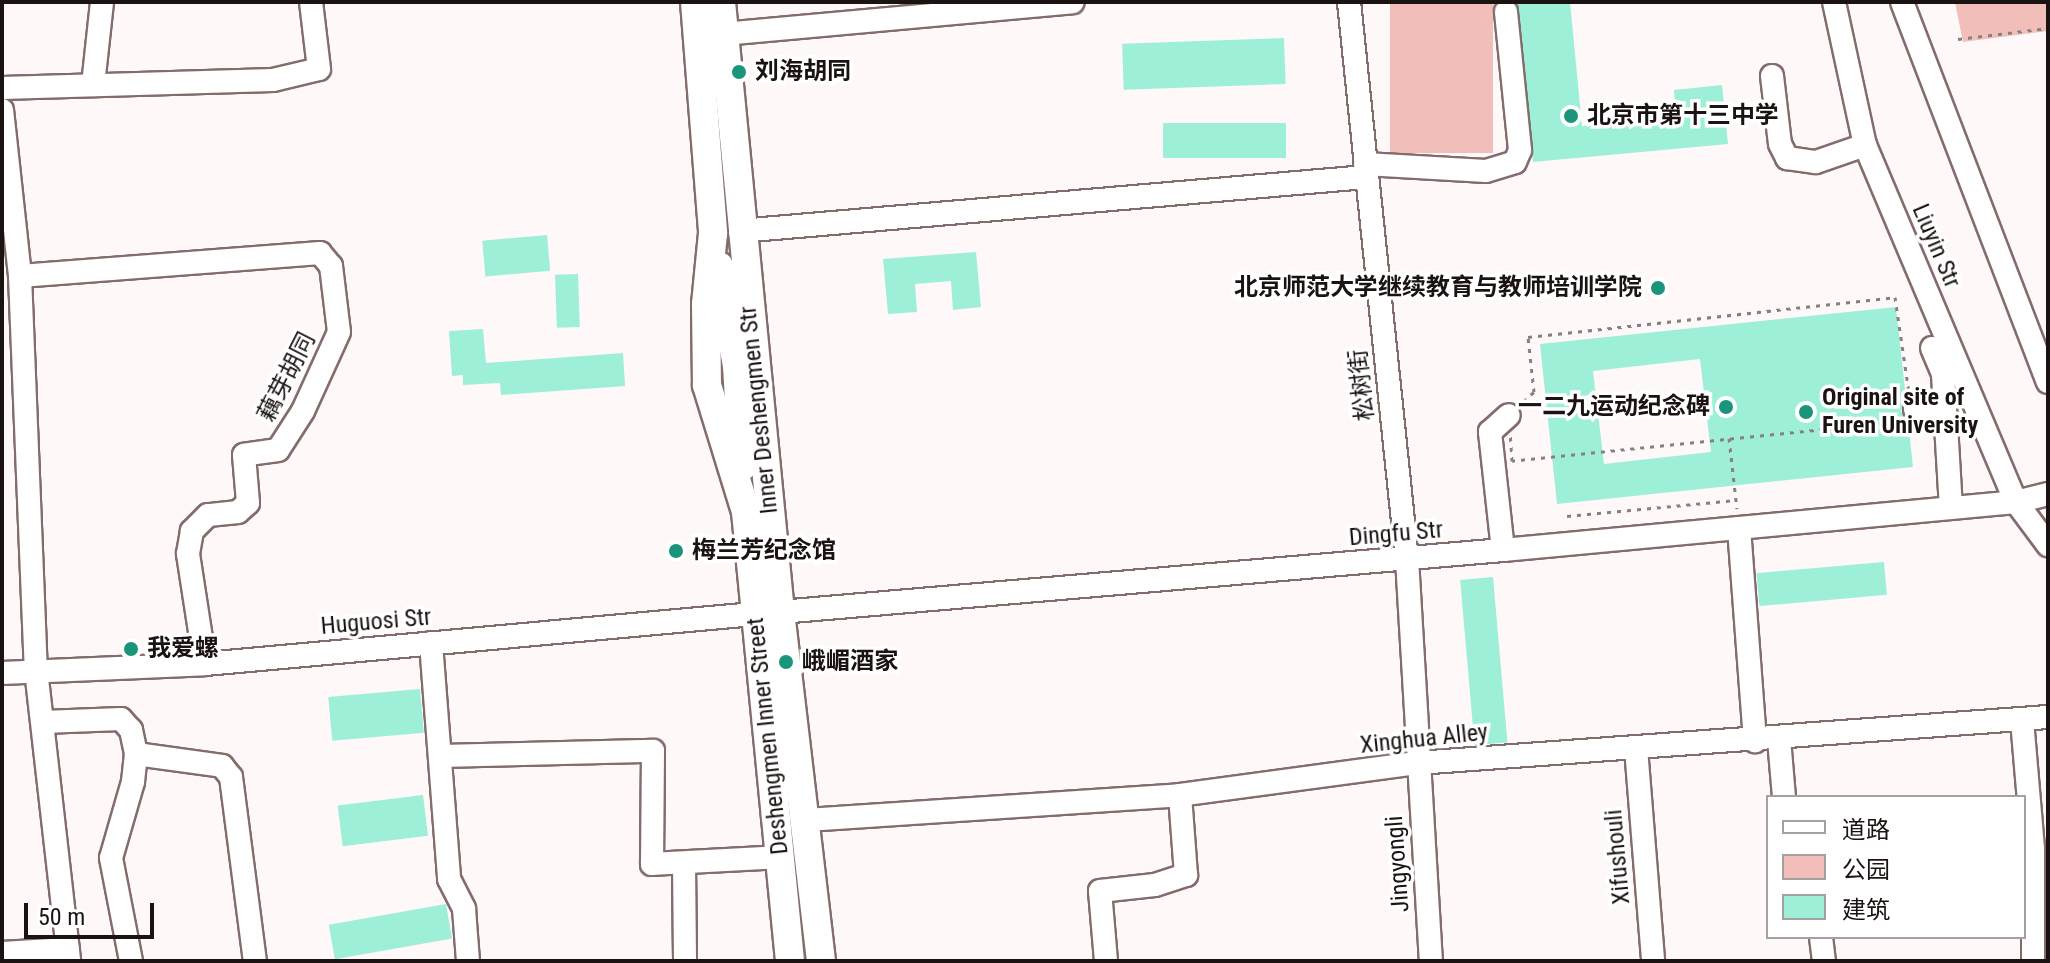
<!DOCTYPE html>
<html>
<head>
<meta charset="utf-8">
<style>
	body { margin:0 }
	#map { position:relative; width:2050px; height:963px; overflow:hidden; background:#fef8f8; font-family:"Roboto Condensed","Noto Sans SC",sans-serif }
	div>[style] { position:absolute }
	.green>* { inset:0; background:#f1beba; transform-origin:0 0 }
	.building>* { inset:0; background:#9eefd8; transform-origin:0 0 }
	.path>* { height:3px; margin-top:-1.5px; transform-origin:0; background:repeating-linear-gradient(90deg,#87807f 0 4px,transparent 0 10px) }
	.roads { filter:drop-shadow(2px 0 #836d6b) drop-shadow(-2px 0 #836d6b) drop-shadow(0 2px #836d6b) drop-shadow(0 -2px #836d6b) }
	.minor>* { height:22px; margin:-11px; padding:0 11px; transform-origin:11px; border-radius:11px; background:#fff }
	.major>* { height:28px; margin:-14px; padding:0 14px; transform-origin:14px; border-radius:14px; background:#fff }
	.dots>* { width:22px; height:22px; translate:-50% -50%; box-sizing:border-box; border:4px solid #fff; border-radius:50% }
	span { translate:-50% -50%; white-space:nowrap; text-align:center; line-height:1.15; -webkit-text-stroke:7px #fff; paint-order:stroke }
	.poi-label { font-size:24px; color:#1b1312; font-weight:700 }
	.left { translate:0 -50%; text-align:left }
	.right { translate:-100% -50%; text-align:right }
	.street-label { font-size:24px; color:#1b1312 }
	.frame { position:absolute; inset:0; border:4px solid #1b1312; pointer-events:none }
	.legend { position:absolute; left:1766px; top:795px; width:260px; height:144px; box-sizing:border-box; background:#fff; border:2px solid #a4a1a0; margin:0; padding:10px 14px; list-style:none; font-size:24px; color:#1b1312 }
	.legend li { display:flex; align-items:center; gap:16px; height:40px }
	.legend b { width:40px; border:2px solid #a4a1a0 }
	.scale { position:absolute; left:24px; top:903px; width:130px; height:36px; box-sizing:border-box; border:4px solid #1b1312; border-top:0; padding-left:10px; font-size:24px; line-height:28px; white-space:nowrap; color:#1b1312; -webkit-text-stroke:6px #fff; paint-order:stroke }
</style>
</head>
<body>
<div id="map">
	<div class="green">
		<div style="left:1390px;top:2px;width:103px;height:151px"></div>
		<div style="clip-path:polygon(1955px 2px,2048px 2px,2048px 31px,1963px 42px)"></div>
	</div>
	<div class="building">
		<div style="clip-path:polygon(1517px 2px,1570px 2px,1582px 126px,1676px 117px,1674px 90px,1722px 85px,1728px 144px,1533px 162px)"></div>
		<div style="left:1284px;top:38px;width:46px;height:162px;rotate:88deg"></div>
		<div style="left:1163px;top:123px;width:123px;height:35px"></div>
		<div style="left:547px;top:235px;width:36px;height:65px;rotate:85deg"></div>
		<div style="clip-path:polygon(976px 252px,981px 307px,953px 310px,951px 281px,915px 284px,917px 312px,888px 314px,883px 259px)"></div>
		<div style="left:578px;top:274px;width:53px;height:23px;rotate:88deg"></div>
		<div style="clip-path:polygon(evenodd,1896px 307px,1906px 399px,1901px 411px,1908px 421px,1913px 467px,1557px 504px,1540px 344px,1896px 307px,1700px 359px,1711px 452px,1604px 464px,1593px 371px,1700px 359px)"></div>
		<div style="clip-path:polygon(483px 329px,486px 363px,623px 353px,625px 386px,501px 395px,500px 383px,463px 385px,463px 375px,452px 376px,449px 331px)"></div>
		<div style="left:1884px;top:562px;width:33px;height:128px;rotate:85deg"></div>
		<div style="left:1493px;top:577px;width:166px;height:33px;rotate:85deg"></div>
		<div style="left:420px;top:689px;width:44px;height:92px;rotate:85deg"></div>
		<div style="left:423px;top:795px;width:41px;height:86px;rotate:83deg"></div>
		<div style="left:446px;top:904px;width:35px;height:119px;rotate:80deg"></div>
	</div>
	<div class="path">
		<div style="left:1958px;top:39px;width:91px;rotate:-7deg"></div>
		<div style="left:1895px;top:297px;width:124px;rotate:81.7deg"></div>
		<div style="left:1913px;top:420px;width:403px;rotate:174.2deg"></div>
		<div style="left:1512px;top:461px;width:46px;rotate:-93.7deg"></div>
		<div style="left:1509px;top:415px;width:34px;rotate:-43deg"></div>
		<div style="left:1534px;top:392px;width:55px;rotate:-96.2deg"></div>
		<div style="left:1528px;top:337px;width:369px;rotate:-6.2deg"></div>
		<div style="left:1729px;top:438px;width:71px;rotate:83.6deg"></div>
		<div style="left:1567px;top:516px;width:170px;rotate:-5.4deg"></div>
	</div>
	<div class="roads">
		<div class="minor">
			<div style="left:1349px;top:2px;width:560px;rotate:84.06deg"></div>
			<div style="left:1407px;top:559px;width:403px;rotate:86.6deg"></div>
			<div style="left:1834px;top:2px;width:146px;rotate:77.8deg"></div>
			<div style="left:1865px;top:145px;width:388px;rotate:67.1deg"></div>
			<div style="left:2016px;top:502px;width:54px;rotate:53.3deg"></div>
			<div style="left:1902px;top:2px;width:407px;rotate:69deg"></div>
			<div style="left:723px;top:34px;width:351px;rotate:-5.2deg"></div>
			<div style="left:1772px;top:76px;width:68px;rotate:83.3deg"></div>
			<div style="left:1780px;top:144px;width:16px;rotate:63deg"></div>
			<div style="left:1787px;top:158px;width:29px;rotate:8deg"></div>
			<div style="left:1816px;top:162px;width:52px;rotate:-19.1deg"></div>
			<div style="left:93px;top:85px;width:83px;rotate:-83.8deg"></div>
			<div style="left:2px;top:88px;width:271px;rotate:-1.7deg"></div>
			<div style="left:273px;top:80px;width:47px;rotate:-13.4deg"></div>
			<div style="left:319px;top:69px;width:67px;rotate:-96.8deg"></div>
			<div style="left:2px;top:110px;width:167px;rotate:83.8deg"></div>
			<div style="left:20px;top:276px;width:394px;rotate:87.7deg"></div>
			<div style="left:36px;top:670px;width:293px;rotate:83.5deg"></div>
			<div style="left:1365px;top:164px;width:121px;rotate:3.3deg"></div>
			<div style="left:1486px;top:171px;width:30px;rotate:-17deg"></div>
			<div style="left:1515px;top:162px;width:13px;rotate:-67deg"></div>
			<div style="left:1520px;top:150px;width:139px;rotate:-95.8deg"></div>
			<div style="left:740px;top:231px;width:628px;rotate:-4.93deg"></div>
			<div style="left:20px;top:276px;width:301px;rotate:-4.4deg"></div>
			<div style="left:320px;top:253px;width:17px;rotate:50deg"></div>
			<div style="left:331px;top:266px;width:66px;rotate:83.1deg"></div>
			<div style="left:339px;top:332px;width:87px;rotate:114.5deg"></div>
			<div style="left:303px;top:411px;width:46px;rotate:122.7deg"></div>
			<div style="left:278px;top:450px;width:34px;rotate:172deg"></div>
			<div style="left:244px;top:455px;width:48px;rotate:85.2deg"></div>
			<div style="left:248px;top:503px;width:13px;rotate:138deg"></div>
			<div style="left:238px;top:512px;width:30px;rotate:174deg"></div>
			<div style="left:208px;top:515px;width:23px;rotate:135deg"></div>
			<div style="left:192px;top:531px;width:23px;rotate:100deg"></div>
			<div style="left:188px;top:554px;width:111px;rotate:81.2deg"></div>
			<div style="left:1932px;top:348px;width:28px;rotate:67deg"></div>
			<div style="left:1943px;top:374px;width:134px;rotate:86.6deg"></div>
			<div style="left:1915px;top:409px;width:30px;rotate:-4deg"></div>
			<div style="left:1739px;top:528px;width:214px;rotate:85.7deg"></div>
			<div style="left:1503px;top:550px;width:119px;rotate:-96.3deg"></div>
			<div style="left:1490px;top:432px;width:25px;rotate:-42deg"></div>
			<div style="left:780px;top:612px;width:726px;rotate:-4.9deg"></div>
			<div style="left:1503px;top:550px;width:515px;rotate:-5.35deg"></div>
			<div style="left:2016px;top:502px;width:33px;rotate:-14deg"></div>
			<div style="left:431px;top:643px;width:237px;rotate:85.6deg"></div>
			<div style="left:449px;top:879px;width:34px;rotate:63deg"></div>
			<div style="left:464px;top:909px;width:52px;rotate:85.6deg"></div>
			<div style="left:2px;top:673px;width:203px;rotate:-2.5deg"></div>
			<div style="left:205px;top:664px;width:551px;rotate:-5.2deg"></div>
			<div style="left:2022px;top:720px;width:129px;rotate:85.1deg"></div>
			<div style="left:2033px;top:849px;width:112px;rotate:90deg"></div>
			<div style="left:43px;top:722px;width:78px;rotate:-2.2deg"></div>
			<div style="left:121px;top:719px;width:15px;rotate:48deg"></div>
			<div style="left:131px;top:730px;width:25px;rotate:78deg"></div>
			<div style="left:136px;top:754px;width:87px;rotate:7.9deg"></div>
			<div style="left:222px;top:766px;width:14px;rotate:51deg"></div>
			<div style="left:231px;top:777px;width:186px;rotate:82.6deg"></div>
			<div style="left:1779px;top:739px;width:58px;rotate:85.1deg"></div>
			<div style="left:1636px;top:748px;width:214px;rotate:85.4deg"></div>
			<div style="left:442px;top:756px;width:211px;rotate:-1.4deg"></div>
			<div style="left:653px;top:751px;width:113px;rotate:90.5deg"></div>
			<div style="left:652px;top:864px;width:129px;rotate:-3.1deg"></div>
			<div style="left:806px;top:820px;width:375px;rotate:-3.8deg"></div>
			<div style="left:1180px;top:795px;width:239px;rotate:-7.7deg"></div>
			<div style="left:1417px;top:763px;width:633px;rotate:-4.17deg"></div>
			<div style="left:684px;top:863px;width:98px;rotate:89.4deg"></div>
			<div style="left:1821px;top:937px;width:24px;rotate:83deg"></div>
			<div style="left:2px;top:953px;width:66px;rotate:-3.5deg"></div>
			<div style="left:131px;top:961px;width:105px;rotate:-101deg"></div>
			<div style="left:111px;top:858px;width:79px;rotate:-73.9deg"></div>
			<div style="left:133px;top:782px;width:28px;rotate:-84deg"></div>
			<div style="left:1106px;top:961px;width:70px;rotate:-94.9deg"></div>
			<div style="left:1100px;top:891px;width:55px;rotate:-6.2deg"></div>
			<div style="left:1155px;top:885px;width:33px;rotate:-18deg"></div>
			<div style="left:1186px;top:875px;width:80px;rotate:-94.3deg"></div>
		</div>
		<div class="major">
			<div style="left:695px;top:2px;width:232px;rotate:85.5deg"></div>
			<div style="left:713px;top:233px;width:71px;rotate:95.6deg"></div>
			<div style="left:706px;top:304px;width:81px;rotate:89.3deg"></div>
			<div style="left:707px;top:385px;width:133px;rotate:72.9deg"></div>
			<div style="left:746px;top:512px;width:451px;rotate:84.4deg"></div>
			<div style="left:721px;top:2px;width:613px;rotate:84.48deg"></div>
			<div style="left:780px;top:612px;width:351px;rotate:83.3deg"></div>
			<div style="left:719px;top:266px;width:102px;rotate:79.8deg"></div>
			<div style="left:737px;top:366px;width:100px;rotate:86.6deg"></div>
		</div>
	</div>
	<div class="dots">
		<div style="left:739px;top:72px;background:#1a947b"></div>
		<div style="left:1571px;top:116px;background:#1a947b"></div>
		<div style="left:1658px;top:288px;background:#1a947b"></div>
		<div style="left:1726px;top:407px;background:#1a947b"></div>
		<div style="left:1806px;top:412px;background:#1a947b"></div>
		<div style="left:676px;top:551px;background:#1a947b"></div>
		<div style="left:131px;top:649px;background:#1a947b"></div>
		<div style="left:786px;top:662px;background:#1a947b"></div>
	</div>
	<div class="poi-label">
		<span class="left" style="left:755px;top:72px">刘海胡同</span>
		<span class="left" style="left:1587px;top:116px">北京市第十三中学</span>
		<span class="right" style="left:1642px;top:288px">北京师范大学继续教育与教师培训学院</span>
		<span class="left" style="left:1822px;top:412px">Original site of<br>Furen University</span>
		<span class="right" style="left:1710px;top:407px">一二九运动纪念碑</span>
		<span class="left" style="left:692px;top:551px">梅兰芳纪念馆</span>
		<span class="left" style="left:147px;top:649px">我爱螺</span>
		<span class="left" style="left:802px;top:662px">峨嵋酒家</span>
	</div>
	<div class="street-label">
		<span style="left:1936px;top:246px;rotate:67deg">Liuyin Str</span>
		<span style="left:287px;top:377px;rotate:-63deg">藕芽胡同</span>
		<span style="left:1362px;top:385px;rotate:-96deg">松树街</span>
		<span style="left:759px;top:410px;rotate:-96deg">Inner Deshengmen Str</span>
		<span style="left:1396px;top:534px;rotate:-5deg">Dingfu Str</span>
		<span style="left:376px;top:622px;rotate:-5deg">Huguosi Str</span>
		<span style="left:768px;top:736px;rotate:-96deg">Deshengmen Inner Street</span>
		<span style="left:1424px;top:739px;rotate:-6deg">Xinghua Alley</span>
		<span style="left:1618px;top:857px;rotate:-95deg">Xifushouli</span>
		<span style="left:1398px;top:864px;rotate:-94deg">Jingyongli</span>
	</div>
	<div class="frame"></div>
	<ul class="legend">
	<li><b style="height:10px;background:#fff"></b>道路</li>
	<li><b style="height:22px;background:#f1beba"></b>公园</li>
	<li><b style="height:22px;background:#9eefd8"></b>建筑</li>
	</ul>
	<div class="scale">50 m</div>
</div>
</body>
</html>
